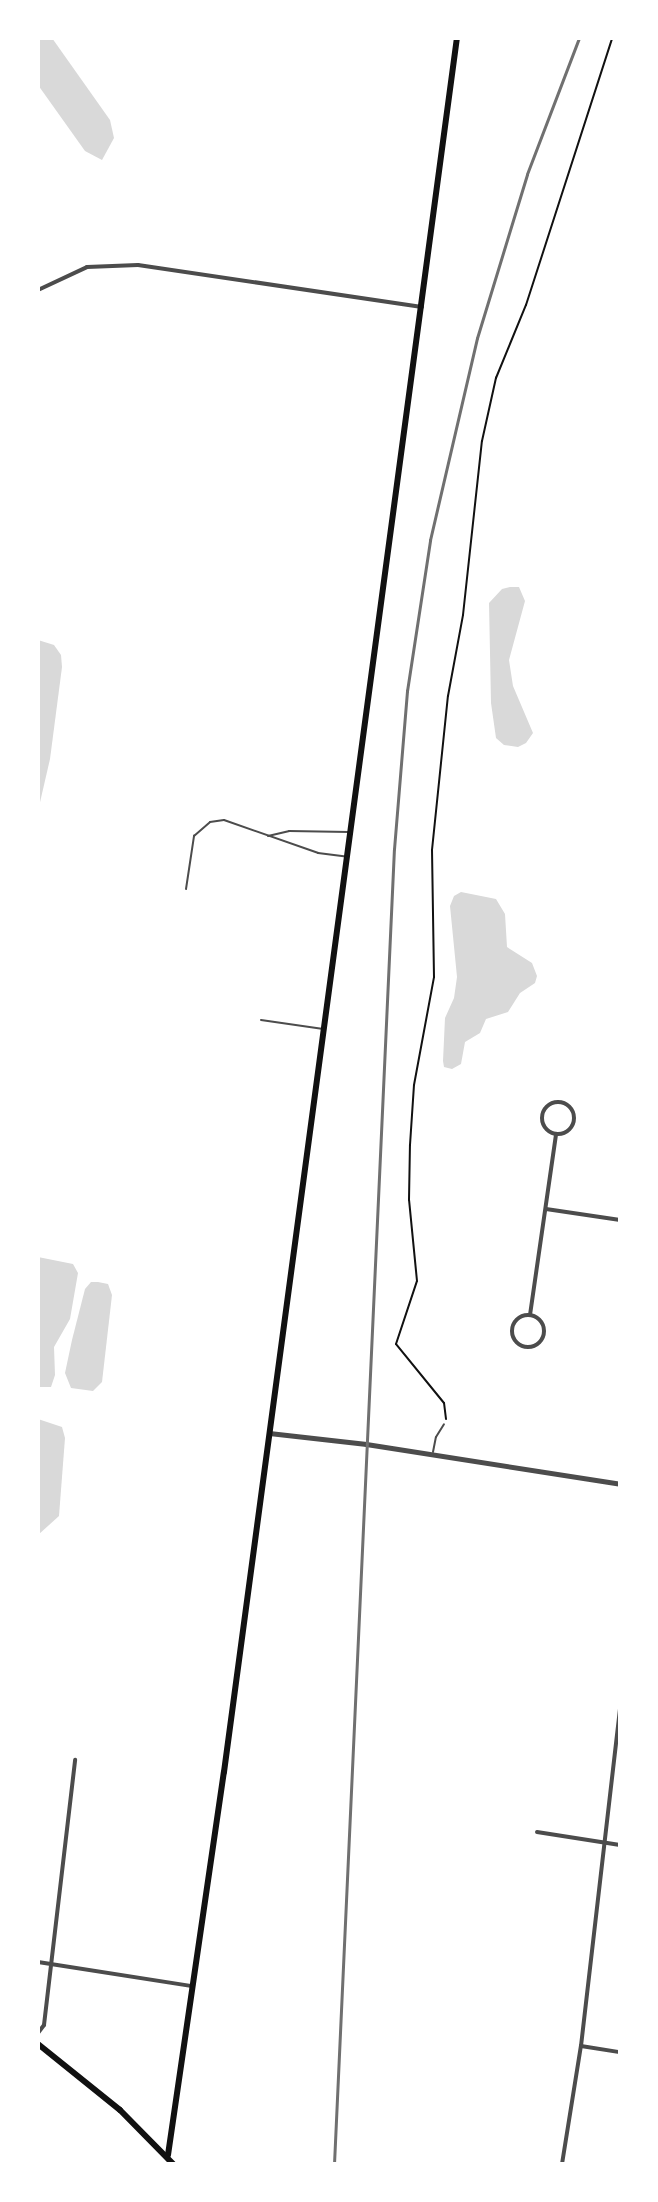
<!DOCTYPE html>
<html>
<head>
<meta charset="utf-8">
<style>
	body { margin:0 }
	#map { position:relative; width:658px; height:2202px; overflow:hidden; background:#fff; font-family:Manrope,sans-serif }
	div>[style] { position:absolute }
	.water>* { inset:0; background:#d9d9d9 }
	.path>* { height:2px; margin:-1px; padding:0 1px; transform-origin:1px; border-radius:1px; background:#111 }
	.service>* { height:2px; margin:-1px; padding:0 1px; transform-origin:1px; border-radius:1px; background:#4c4c4c }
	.minor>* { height:4px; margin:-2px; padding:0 2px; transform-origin:2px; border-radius:2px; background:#4c4c4c }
	.minor>.ring { margin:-2px; padding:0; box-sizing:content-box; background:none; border:4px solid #4c4c4c; border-radius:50% }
	.tertiary>* { height:5px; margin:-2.5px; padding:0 2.5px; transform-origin:2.5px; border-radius:2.5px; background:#4c4c4c }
	.secondary>* { height:6px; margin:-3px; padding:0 3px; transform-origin:3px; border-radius:3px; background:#111 }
	.primary>* { height:6px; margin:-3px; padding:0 3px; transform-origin:3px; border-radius:3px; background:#111 }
	.rail>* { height:3px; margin:-1.5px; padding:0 1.5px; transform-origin:1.5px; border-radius:1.5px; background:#707070 }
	span { translate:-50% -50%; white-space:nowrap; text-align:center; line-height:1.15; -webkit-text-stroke:8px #fff; paint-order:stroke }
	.frame { position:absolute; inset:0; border:40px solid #fff; pointer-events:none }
</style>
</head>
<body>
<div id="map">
	<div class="water">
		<div style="clip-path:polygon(38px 38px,52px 38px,110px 120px,114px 138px,102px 160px,85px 151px,38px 85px)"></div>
		<div style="clip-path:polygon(510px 587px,519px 587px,525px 601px,509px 660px,513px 686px,533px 733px,526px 743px,518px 747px,504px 745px,496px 738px,491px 703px,489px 603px,502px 589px)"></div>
		<div style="clip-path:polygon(38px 640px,54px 645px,61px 655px,62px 667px,50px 759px,38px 811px)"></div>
		<div style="clip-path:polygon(461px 892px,496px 899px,505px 914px,507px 947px,532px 963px,537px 976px,535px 983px,520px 993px,508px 1012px,486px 1019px,480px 1033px,465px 1042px,461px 1064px,452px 1069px,444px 1067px,443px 1061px,445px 1018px,454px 998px,457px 977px,450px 906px,454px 896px)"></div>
		<div style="clip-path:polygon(38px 1257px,73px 1264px,78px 1273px,70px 1319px,54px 1347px,55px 1375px,51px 1387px,38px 1387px)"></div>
		<div style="clip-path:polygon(98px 1282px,108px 1284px,112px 1295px,102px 1382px,93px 1391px,71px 1388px,65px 1373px,72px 1340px,85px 1289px,91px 1282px)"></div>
		<div style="clip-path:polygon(38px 1419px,62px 1427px,65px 1438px,59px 1516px,38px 1535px)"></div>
	</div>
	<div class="path">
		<div style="left:446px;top:1419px;width:16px;rotate:-97deg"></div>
		<div style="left:444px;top:1403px;width:76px;rotate:-129.1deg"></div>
		<div style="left:396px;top:1344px;width:66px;rotate:-71.6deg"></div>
		<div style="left:417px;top:1281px;width:81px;rotate:-95.6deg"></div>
		<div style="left:409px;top:1200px;width:55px;rotate:-89deg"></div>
		<div style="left:410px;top:1145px;width:60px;rotate:-86.2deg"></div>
		<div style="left:414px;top:1085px;width:110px;rotate:-79.5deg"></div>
		<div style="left:434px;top:977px;width:127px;rotate:-90.9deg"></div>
		<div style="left:432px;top:850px;width:155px;rotate:-84.1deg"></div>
		<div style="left:448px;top:696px;width:82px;rotate:-79.5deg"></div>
		<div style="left:463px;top:615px;width:175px;rotate:-83.8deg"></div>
		<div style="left:482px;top:441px;width:65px;rotate:-77.5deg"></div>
		<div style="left:496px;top:378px;width:79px;rotate:-67.7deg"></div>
		<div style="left:526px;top:305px;width:281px;rotate:-72.1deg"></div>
	</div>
	<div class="service">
		<div style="left:268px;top:836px;width:22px;rotate:-13deg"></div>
		<div style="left:289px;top:831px;width:60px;rotate:1deg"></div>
		<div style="left:186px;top:889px;width:54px;rotate:-81.4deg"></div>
		<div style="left:194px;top:836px;width:21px;rotate:-41deg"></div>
		<div style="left:210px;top:822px;width:14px;rotate:-8deg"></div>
		<div style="left:224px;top:820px;width:100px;rotate:19.3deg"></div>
		<div style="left:318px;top:853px;width:26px;rotate:7deg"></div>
		<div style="left:261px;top:1020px;width:63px;rotate:8.3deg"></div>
		<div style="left:433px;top:1452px;width:15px;rotate:-79deg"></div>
		<div style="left:436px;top:1437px;width:15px;rotate:-58deg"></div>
	</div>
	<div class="minor">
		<div style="left:38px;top:290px;width:54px;rotate:-25.1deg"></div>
		<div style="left:87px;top:267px;width:51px;rotate:-2.2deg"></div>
		<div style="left:138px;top:265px;width:287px;rotate:8.4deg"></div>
		<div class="ring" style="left:542px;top:1102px;width:28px;height:28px"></div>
		<div style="left:546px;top:1209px;width:75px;rotate:8.5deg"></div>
		<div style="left:530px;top:1315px;width:183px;rotate:-81.8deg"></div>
		<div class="ring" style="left:512px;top:1315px;width:28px;height:28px"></div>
		<div style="left:537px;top:1832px;width:84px;rotate:8.9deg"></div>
		<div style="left:38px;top:1962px;width:156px;rotate:8.9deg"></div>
		<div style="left:38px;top:2033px;width:10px;rotate:-53deg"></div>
		<div style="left:44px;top:2025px;width:267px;rotate:-83.3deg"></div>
		<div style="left:581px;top:2046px;width:39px;rotate:9deg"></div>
		<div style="left:562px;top:2164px;width:120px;rotate:-80.9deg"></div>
		<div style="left:581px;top:2046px;width:341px;rotate:-83.4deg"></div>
	</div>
	<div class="tertiary">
		<div style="left:269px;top:1433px;width:98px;rotate:6.5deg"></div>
		<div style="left:366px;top:1444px;width:257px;rotate:8.9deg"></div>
	</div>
	<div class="secondary">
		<div style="left:168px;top:2155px;width:387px;rotate:-81.7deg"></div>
		<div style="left:224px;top:1772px;width:1750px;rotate:-82.35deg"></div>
	</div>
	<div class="primary">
		<div style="left:38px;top:2044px;width:105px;rotate:38.8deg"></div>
		<div style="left:120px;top:2110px;width:76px;rotate:45.5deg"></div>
	</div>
	<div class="rail">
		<div style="left:334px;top:2164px;width:1316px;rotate:-87.39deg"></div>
		<div style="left:394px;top:849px;width:159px;rotate:-85.3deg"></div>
		<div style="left:407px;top:691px;width:153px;rotate:-81.3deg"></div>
		<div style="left:430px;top:540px;width:207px;rotate:-76.9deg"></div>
		<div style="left:477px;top:338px;width:171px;rotate:-73deg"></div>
		<div style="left:527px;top:174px;width:146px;rotate:-69.1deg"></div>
	</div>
	<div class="frame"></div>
</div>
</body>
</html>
